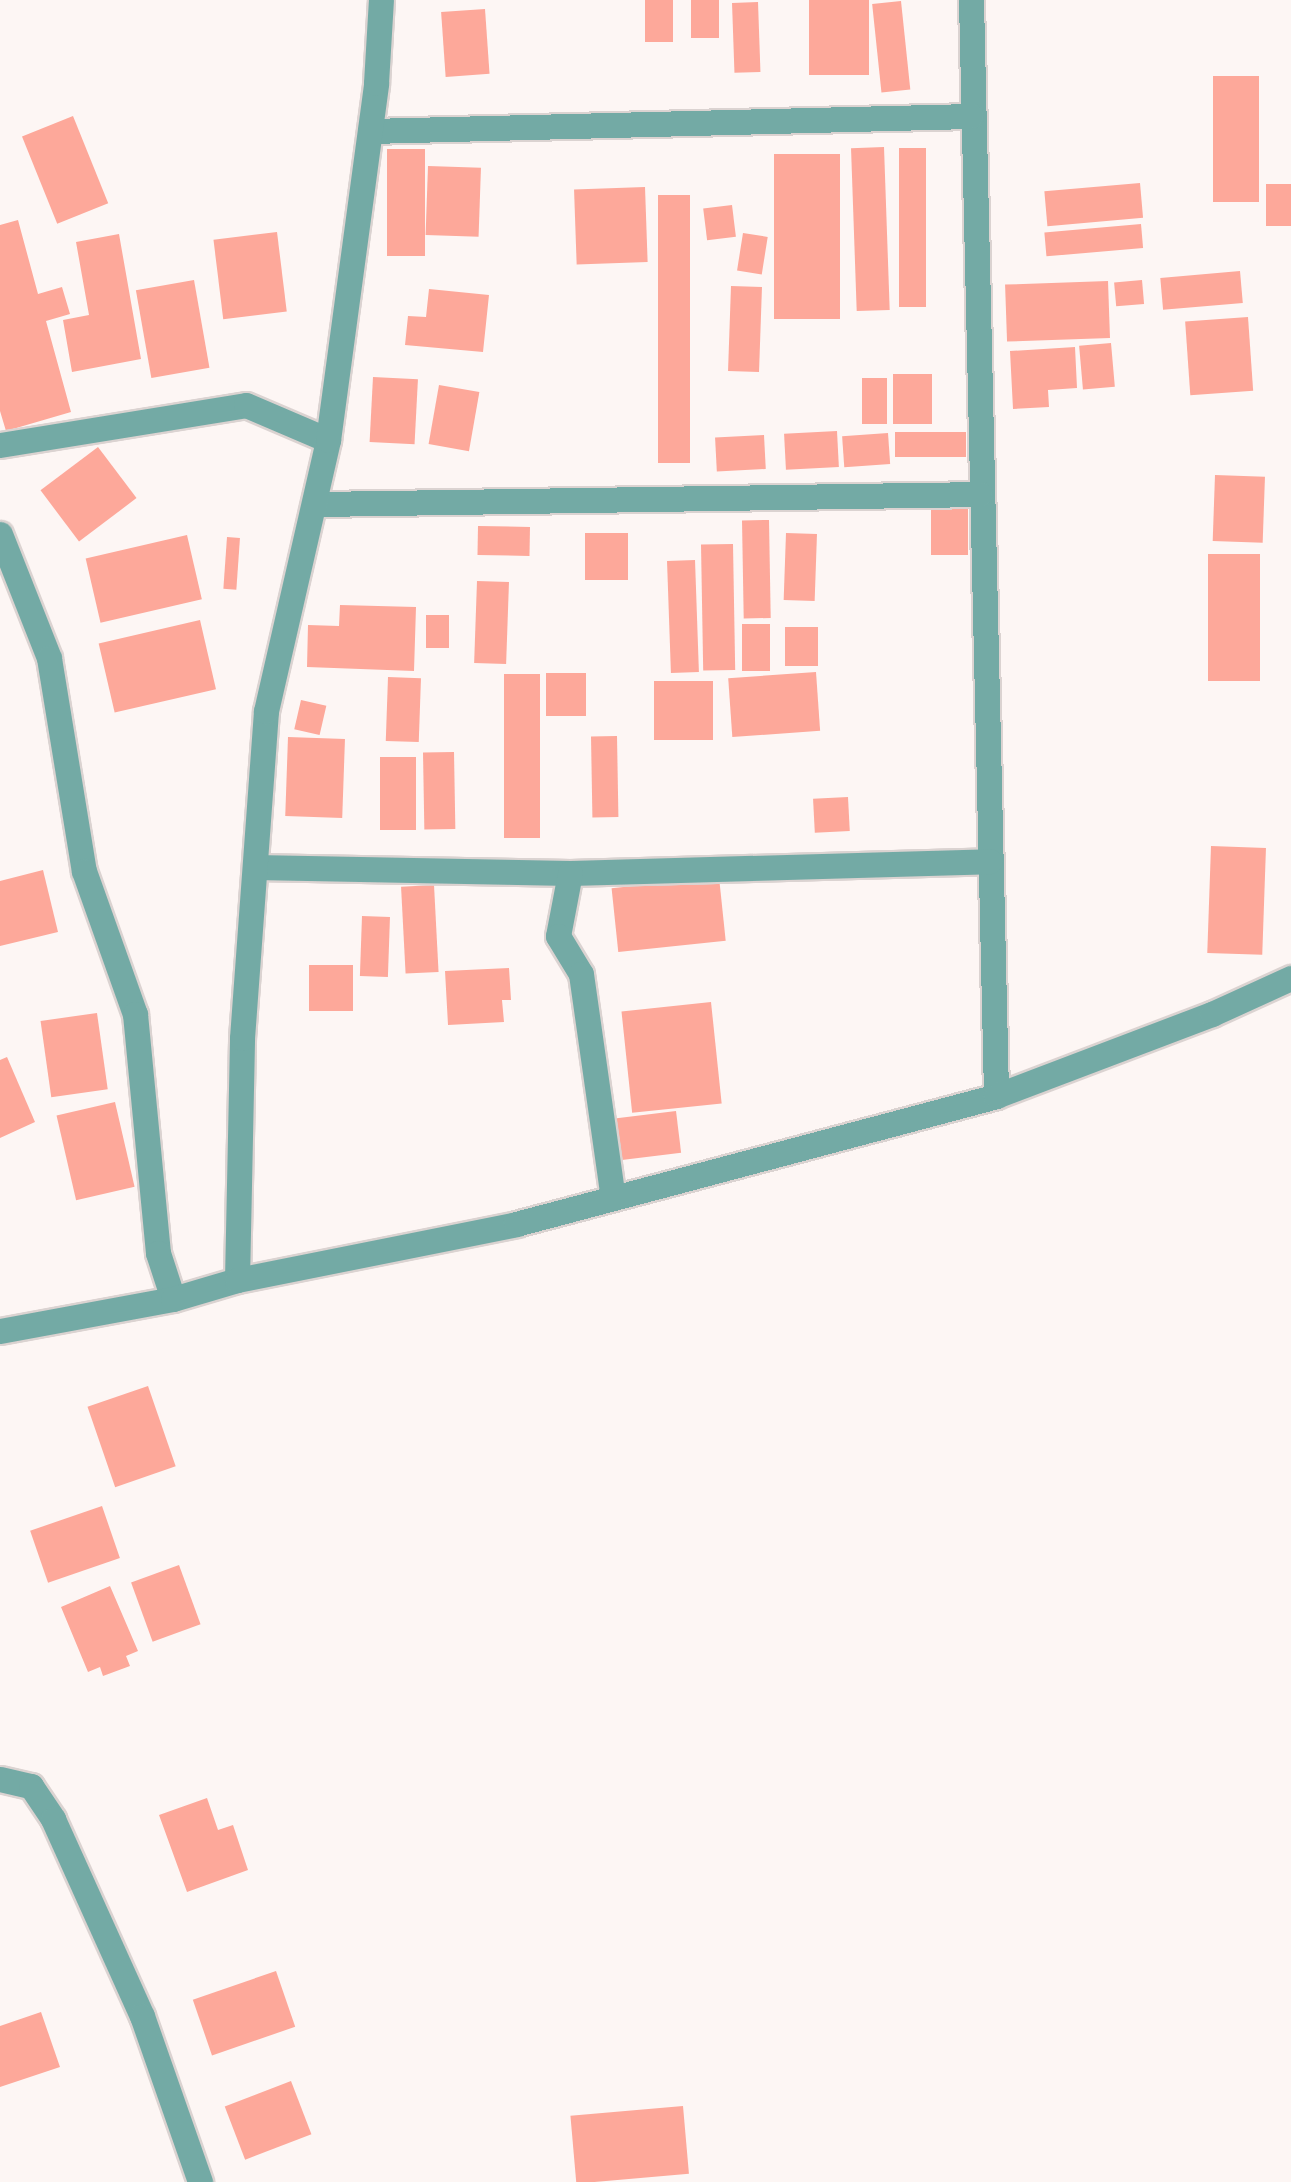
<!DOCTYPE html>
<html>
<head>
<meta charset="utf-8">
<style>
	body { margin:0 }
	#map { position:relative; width:1291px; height:2182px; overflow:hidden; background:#fdf6f4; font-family:Rubik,sans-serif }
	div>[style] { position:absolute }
	.building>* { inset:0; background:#fda89a; transform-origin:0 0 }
	.roads { filter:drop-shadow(2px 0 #dbd3d1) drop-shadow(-2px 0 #dbd3d1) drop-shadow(0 2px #dbd3d1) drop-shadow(0 -2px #dbd3d1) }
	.minor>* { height:25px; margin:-12.5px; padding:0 12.5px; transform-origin:12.5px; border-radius:12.5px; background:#73aaa5 }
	span { translate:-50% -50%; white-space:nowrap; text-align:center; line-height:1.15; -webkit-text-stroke:8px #fdf6f4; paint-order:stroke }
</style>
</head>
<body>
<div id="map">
	<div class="building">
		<div style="left:645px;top:0;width:28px;height:42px"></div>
		<div style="left:691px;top:0;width:28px;height:38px"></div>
		<div style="left:809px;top:0;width:60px;height:75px"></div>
		<div style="left:901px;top:1px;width:89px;height:29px;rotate:84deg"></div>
		<div style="left:758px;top:2px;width:70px;height:26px;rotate:88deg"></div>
		<div style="left:485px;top:9px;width:65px;height:44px;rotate:86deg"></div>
		<div style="left:1213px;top:76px;width:46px;height:126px"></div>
		<div style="left:73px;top:116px;width:94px;height:55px;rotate:68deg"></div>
		<div style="left:884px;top:147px;width:163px;height:33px;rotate:88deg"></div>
		<div style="left:899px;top:148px;width:27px;height:159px"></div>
		<div style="left:387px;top:149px;width:38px;height:107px"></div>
		<div style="left:840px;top:154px;width:165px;height:66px;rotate:90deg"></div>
		<div style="left:428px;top:166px;width:53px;height:69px;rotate:2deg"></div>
		<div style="left:1140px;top:183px;width:35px;height:96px;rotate:85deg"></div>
		<div style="left:1291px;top:184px;width:42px;height:25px;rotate:90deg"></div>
		<div style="left:645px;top:187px;width:75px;height:71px;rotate:88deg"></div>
		<div style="left:658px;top:195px;width:32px;height:268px"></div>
		<div style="left:732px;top:205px;width:32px;height:29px;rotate:83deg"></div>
		<div style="clip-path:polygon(18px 220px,38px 294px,62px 287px,70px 314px,46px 321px,71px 412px,6px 431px,0 411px,0 225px)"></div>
		<div style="left:1141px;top:224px;width:24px;height:97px;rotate:85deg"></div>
		<div style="left:277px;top:232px;width:80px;height:64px;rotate:83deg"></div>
		<div style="left:743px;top:233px;width:25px;height:38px;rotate:9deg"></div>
		<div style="clip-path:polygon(119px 234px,141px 359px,72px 372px,63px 320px,89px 315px,76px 242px)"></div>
		<div style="left:1240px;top:271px;width:32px;height:80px;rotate:85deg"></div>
		<div style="left:194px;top:280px;width:89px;height:59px;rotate:80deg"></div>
		<div style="left:1142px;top:280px;width:24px;height:28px;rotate:85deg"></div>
		<div style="left:1108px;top:281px;width:57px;height:103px;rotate:88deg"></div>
		<div style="left:731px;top:286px;width:31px;height:85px;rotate:2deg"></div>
		<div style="clip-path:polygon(429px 289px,489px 295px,483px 352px,405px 345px,408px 316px,426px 317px)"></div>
		<div style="left:1248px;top:317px;width:74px;height:63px;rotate:86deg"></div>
		<div style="left:1111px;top:343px;width:44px;height:32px;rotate:85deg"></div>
		<div style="clip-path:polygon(1075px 347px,1077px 388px,1048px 390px,1049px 407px,1013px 409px,1010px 351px)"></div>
		<div style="left:893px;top:374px;width:39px;height:50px"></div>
		<div style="left:373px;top:377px;width:45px;height:65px;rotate:3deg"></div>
		<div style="left:862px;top:378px;width:25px;height:46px"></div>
		<div style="left:439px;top:385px;width:41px;height:60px;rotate:10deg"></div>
		<div style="left:837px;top:431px;width:36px;height:53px;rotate:87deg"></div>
		<div style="left:966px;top:432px;width:25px;height:71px;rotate:90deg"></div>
		<div style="left:888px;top:433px;width:31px;height:46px;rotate:86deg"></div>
		<div style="left:764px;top:435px;width:34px;height:49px;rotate:87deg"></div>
		<div style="left:98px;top:447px;width:64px;height:72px;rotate:53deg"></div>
		<div style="left:1215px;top:475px;width:50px;height:66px;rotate:2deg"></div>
		<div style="left:931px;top:507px;width:37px;height:48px"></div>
		<div style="left:769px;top:520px;width:98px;height:27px;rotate:89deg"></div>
		<div style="left:478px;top:526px;width:52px;height:29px;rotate:1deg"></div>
		<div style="left:585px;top:533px;width:43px;height:47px"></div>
		<div style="left:786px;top:533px;width:31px;height:67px;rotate:2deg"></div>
		<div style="left:187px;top:535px;width:66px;height:104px;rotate:77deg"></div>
		<div style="left:227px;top:537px;width:13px;height:52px;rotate:4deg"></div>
		<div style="left:733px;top:544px;width:126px;height:32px;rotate:89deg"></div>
		<div style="left:1208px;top:554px;width:52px;height:127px"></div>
		<div style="left:695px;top:560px;width:112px;height:28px;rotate:88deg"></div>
		<div style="left:477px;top:581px;width:32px;height:82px;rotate:2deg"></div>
		<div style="clip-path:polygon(340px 605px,416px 607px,414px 671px,307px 667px,308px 625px,339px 626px)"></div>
		<div style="left:449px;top:615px;width:33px;height:23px;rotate:90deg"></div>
		<div style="left:200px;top:620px;width:71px;height:104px;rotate:77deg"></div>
		<div style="left:770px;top:624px;width:47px;height:28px;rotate:90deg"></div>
		<div style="left:785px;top:627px;width:33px;height:39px"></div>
		<div style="left:816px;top:672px;width:59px;height:88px;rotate:86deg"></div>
		<div style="left:546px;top:673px;width:40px;height:43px"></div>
		<div style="left:504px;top:674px;width:36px;height:164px"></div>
		<div style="left:388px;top:677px;width:33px;height:64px;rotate:2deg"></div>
		<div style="left:713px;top:681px;width:59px;height:59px;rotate:90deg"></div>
		<div style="left:301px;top:700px;width:26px;height:30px;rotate:13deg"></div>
		<div style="left:617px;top:736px;width:81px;height:26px;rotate:89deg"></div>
		<div style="left:288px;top:737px;width:57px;height:79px;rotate:2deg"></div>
		<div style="left:454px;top:752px;width:77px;height:31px;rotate:89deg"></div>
		<div style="left:380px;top:757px;width:36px;height:73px"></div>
		<div style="left:848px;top:797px;width:34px;height:35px;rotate:87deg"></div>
		<div style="left:1211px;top:846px;width:55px;height:107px;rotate:2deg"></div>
		<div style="clip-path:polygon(43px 870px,58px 932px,0 946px,0 881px)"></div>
		<div style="left:719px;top:877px;width:64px;height:108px;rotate:84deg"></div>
		<div style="left:434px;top:885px;width:87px;height:33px;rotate:87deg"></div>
		<div style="left:362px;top:916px;width:28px;height:60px;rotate:2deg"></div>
		<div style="left:309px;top:965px;width:44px;height:46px"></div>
		<div style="clip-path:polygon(509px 968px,511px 1000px,502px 1000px,504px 1022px,448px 1025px,445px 971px)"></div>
		<div style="left:711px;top:1002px;width:102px;height:90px;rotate:84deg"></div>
		<div style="left:97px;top:1013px;width:77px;height:57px;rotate:82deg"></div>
		<div style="clip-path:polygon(7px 1057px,35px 1122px,0 1138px,0 1060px)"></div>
		<div style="left:115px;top:1102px;width:87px;height:60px;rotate:77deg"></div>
		<div style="left:676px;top:1111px;width:42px;height:70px;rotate:83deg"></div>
		<div style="left:148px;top:1386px;width:85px;height:64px;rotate:71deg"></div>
		<div style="left:102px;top:1506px;width:55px;height:76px;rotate:71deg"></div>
		<div style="left:179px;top:1565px;width:63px;height:51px;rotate:70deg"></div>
		<div style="clip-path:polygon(110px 1586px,138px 1651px,126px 1656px,130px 1666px,103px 1676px,100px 1667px,88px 1672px,61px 1607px)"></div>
		<div style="clip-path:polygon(207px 1798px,218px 1830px,233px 1825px,248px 1870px,187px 1892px,159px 1815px)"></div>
		<div style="left:276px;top:1971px;width:59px;height:88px;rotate:71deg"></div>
		<div style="clip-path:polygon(41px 2012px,60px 2067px,0 2087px,0 2026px)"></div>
		<div style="left:291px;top:2081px;width:57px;height:71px;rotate:69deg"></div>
		<div style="left:683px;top:2106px;width:68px;height:113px;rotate:85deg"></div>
	</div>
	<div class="roads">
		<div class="minor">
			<div style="left:971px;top:0;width:1096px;rotate:88.69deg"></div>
			<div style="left:370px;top:131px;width:601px;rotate:-1.43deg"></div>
			<div style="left:0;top:445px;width:249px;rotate:-9.2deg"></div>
			<div style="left:246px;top:405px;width:89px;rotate:23.1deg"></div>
			<div style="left:317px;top:504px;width:663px;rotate:-0.86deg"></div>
			<div style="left:0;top:534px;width:133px;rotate:68.4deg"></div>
			<div style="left:49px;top:658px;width:216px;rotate:80.7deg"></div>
			<div style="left:84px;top:871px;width:152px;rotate:70.4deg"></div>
			<div style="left:135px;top:1014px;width:240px;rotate:84.5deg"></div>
			<div style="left:158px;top:1253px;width:48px;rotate:71.9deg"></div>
			<div style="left:255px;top:867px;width:315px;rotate:1.1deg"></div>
			<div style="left:570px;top:873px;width:420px;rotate:-1.6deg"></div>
			<div style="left:570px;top:873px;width:64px;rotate:100.8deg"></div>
			<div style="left:558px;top:936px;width:44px;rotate:58.8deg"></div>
			<div style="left:581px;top:974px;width:226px;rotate:81.9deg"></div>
			<div style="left:237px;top:1280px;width:242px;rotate:-88.8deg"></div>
			<div style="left:242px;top:1038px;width:328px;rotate:-85.8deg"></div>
			<div style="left:266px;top:711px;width:278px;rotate:-77.1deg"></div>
			<div style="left:328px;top:440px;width:360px;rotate:-82.3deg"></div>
			<div style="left:376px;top:83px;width:83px;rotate:-86.6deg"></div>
			<div style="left:0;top:1331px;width:176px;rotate:-10.5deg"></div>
			<div style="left:173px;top:1299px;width:67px;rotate:-16.5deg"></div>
			<div style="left:237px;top:1280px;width:285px;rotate:-11.3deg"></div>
			<div style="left:516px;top:1224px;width:497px;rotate:-14.9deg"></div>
			<div style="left:996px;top:1096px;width:231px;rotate:-20.8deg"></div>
			<div style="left:1212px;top:1014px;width:87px;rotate:-24.5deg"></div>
			<div style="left:0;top:1779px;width:32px;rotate:13deg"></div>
			<div style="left:31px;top:1786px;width:40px;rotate:56deg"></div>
			<div style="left:53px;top:1819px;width:216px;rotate:65.7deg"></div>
			<div style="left:142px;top:2016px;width:176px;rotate:70.7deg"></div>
		</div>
	</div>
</div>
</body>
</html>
